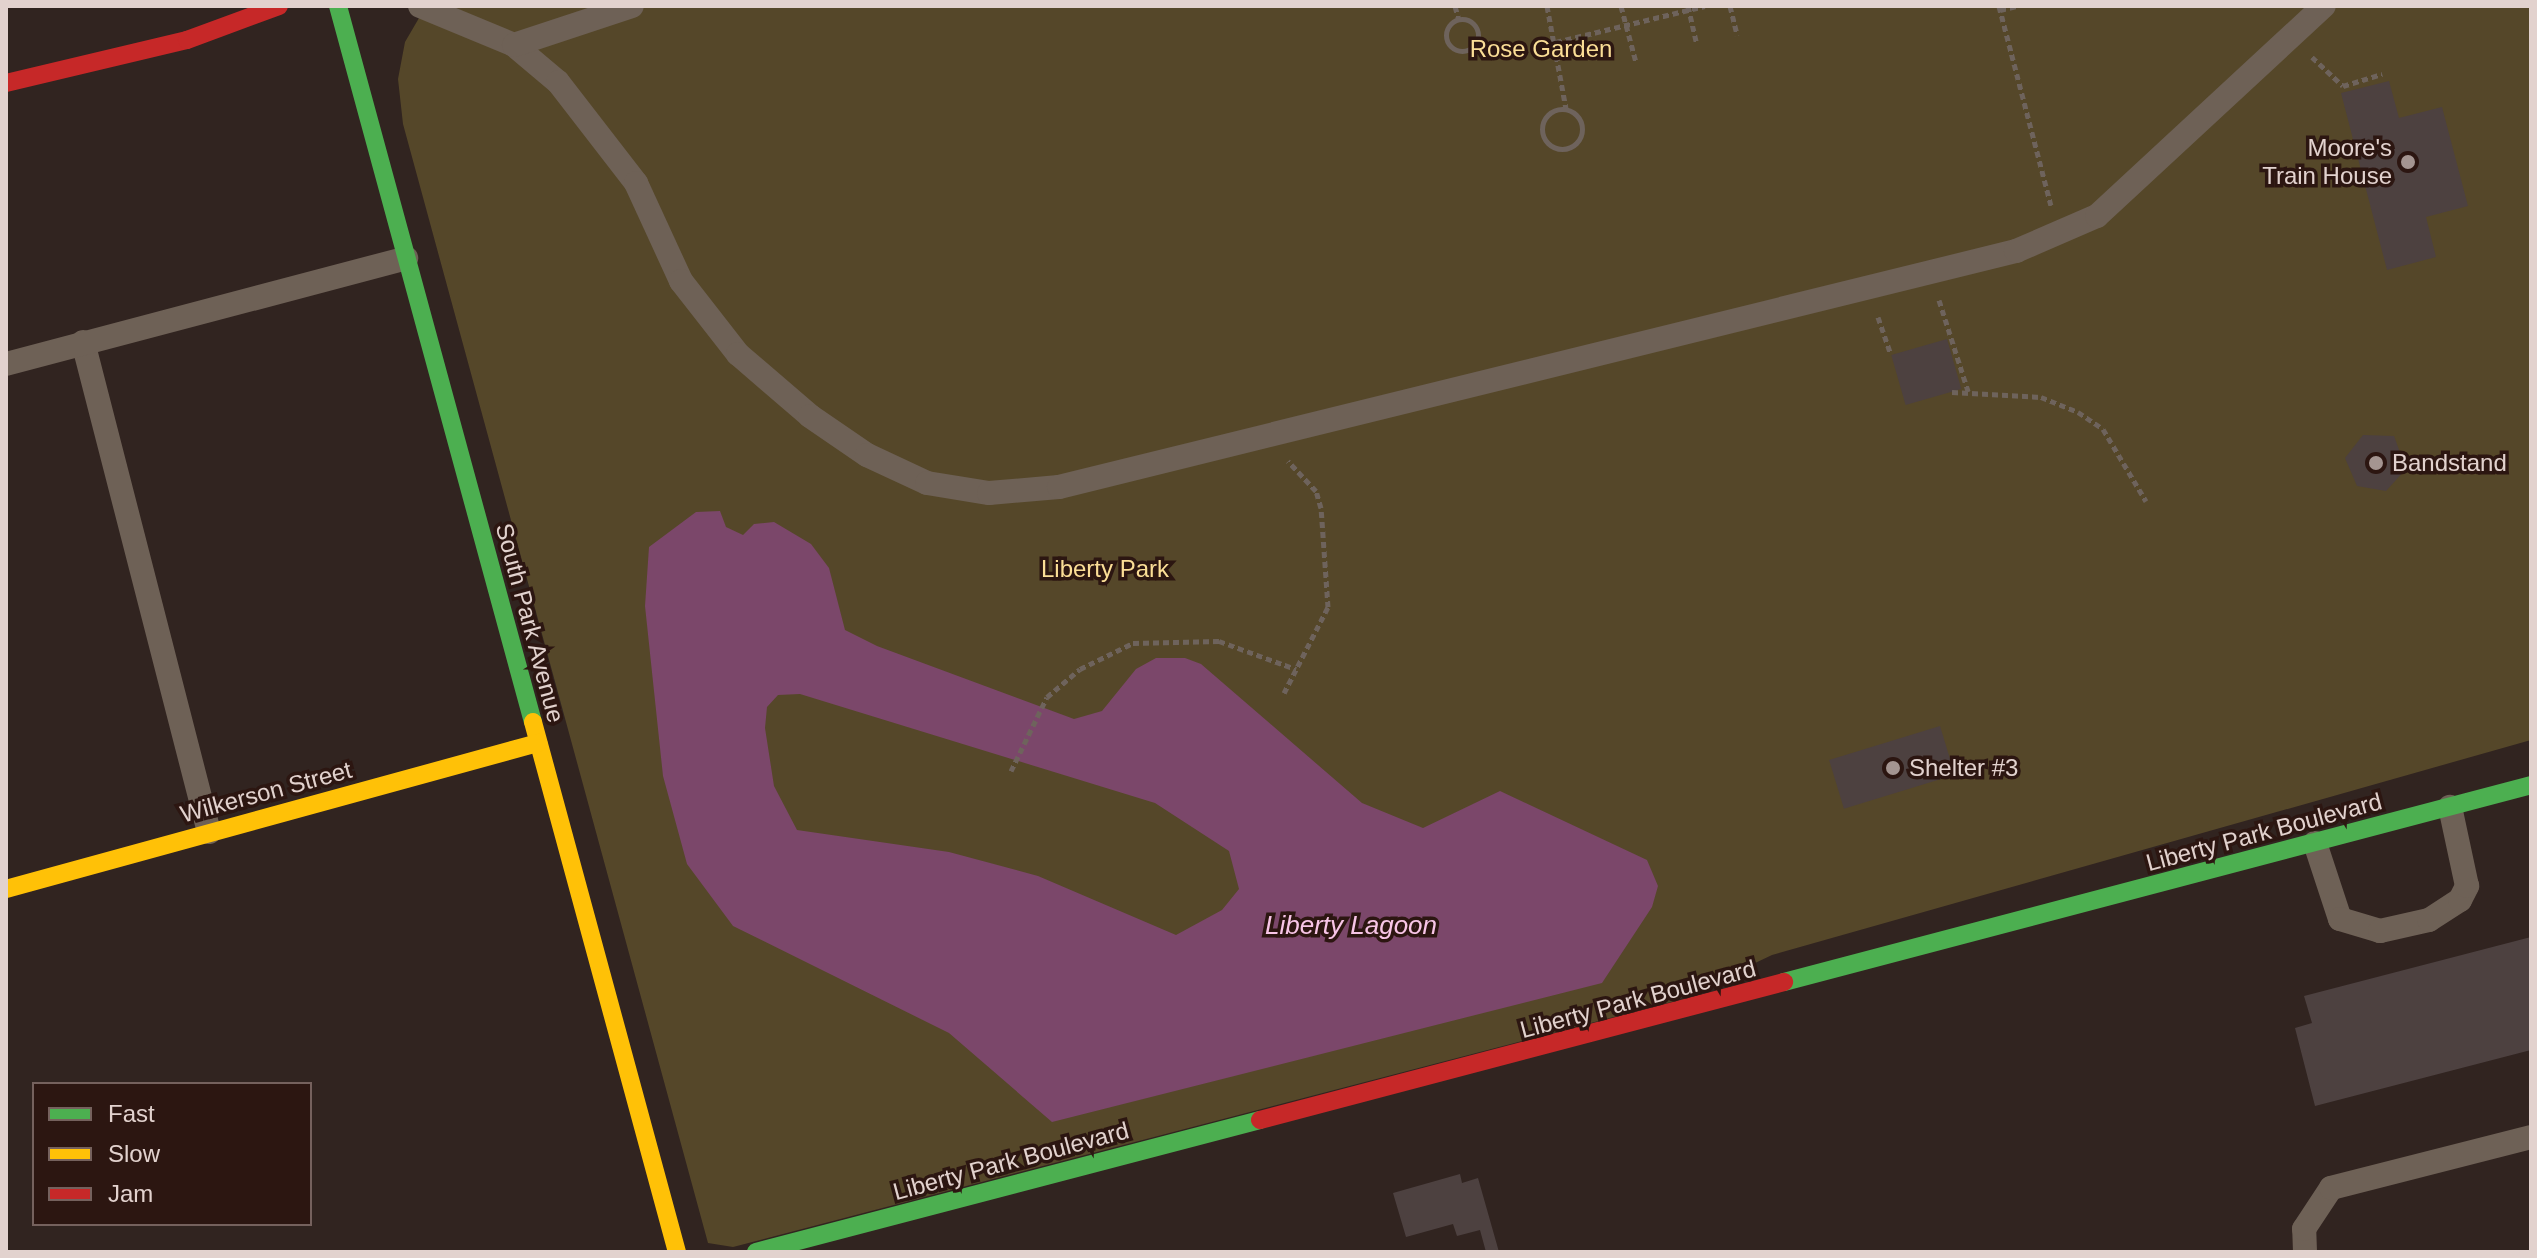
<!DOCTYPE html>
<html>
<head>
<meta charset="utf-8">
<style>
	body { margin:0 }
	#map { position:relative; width:2537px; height:1258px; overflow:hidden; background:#312420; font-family:Arial,sans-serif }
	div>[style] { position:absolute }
	.green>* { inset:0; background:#554729 }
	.water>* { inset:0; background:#7b476a }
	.building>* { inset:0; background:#4d4140; transform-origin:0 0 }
	.path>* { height:5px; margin-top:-2.5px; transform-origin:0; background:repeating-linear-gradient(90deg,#6e635c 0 6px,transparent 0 10px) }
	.path>.ring { margin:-2.5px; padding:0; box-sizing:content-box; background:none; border:5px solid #6e635c; border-radius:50% }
	.lane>* { height:24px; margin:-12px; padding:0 12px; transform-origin:12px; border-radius:12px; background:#6e6156 }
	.fast>* { height:18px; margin:-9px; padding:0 9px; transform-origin:9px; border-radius:9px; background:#4caf50 }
	.slow>* { height:18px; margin:-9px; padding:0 9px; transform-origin:9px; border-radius:9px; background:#ffc107 }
	.jam>* { height:18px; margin:-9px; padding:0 9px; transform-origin:9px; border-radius:9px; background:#c62828 }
	.dots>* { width:22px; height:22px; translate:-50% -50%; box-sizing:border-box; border:4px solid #2c1611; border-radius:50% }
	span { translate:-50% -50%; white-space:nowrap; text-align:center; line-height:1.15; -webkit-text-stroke:7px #2c1611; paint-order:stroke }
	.park-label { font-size:24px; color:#fbde96 }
	.poi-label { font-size:24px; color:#e2d2ce }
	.right { translate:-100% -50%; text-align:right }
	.left { translate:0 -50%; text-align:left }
	.street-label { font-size:24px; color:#e2d2ce }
	.water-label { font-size:26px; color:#f8c5e7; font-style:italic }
	.frame { position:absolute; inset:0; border:8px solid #e2d2ce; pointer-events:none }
	.legend { position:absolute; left:32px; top:1082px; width:280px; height:144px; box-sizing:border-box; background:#2c1611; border:2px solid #75615d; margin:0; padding:10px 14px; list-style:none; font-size:24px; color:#e2d2ce }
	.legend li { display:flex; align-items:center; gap:16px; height:40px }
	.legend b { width:40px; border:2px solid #75615d }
</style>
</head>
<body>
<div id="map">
	<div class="green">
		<div style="clip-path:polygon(426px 6px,2531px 6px,2531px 740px,1772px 955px,1675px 1001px,733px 1247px,708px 1243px,403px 124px,398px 79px,405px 42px)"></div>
	</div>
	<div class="water">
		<div style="clip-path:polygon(evenodd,720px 511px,726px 527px,743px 535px,754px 524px,774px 522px,811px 544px,829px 568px,845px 630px,877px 646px,1074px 719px,1102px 711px,1136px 669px,1156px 658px,1185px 658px,1201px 664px,1362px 803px,1423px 828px,1500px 791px,1647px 860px,1658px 886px,1652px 907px,1602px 983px,1052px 1122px,949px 1033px,733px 926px,687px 864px,663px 776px,645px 606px,649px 547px,696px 512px,720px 511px,800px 694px,1155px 803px,1229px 851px,1239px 889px,1222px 910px,1176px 935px,1038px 876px,949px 852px,797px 830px,774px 786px,765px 728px,767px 707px,778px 695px,800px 694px)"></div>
	</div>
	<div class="building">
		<div style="clip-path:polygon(2389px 81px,2399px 118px,2442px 107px,2468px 206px,2426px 217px,2436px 257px,2387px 270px,2341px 93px)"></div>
		<div style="left:1947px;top:339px;width:52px;height:58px;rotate:74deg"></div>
		<div style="clip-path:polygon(2363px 435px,2394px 436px,2406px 469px,2386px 491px,2357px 486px,2345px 458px)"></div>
		<div style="left:1940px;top:726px;width:51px;height:116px;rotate:73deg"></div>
		<div style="clip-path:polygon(2531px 937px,2531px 1050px,2315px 1106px,2295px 1028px,2312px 1023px,2304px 996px)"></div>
		<div style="clip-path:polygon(1460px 1174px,1462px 1183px,1478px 1178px,1499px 1252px,1486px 1252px,1480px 1230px,1457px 1236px,1453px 1224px,1406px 1237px,1393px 1193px)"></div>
	</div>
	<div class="path">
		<div style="left:1455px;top:6px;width:15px;rotate:74deg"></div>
		<div style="left:1547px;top:6px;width:105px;rotate:79.5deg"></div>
		<div style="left:1621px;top:6px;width:58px;rotate:75deg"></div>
		<div style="left:1688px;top:6px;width:39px;rotate:77deg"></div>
		<div style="left:1730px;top:6px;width:30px;rotate:76deg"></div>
		<div style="left:1999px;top:6px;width:206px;rotate:75.4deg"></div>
		<div style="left:2000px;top:10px;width:17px;rotate:-13deg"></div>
		<div class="ring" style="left:1446px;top:19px;width:27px;height:27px"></div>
		<div style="left:1556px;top:42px;width:153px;rotate:-13.6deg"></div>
		<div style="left:2312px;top:57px;width:42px;rotate:43.1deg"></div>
		<div style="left:2343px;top:86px;width:41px;rotate:-17.1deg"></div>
		<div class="ring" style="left:1542px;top:109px;width:35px;height:35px"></div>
		<div style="left:1939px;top:300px;width:96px;rotate:72.3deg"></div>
		<div style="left:1878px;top:317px;width:39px;rotate:71deg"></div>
		<div style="left:1952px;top:392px;width:89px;rotate:3.2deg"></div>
		<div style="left:2041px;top:397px;width:40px;rotate:22deg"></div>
		<div style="left:2078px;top:412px;width:30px;rotate:34deg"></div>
		<div style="left:2103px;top:429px;width:84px;rotate:59.2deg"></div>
		<div style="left:1284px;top:693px;width:97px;rotate:-62.9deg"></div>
		<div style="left:1328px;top:607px;width:99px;rotate:-94deg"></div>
		<div style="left:1321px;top:508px;width:18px;rotate:-106deg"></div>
		<div style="left:1316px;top:491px;width:41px;rotate:-133deg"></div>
		<div style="left:1011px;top:771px;width:82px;rotate:-64.1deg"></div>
		<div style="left:1047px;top:697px;width:43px;rotate:-40.3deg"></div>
		<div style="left:1080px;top:669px;width:59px;rotate:-26.1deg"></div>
		<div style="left:1133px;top:643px;width:86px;rotate:-1.3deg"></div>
		<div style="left:1219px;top:641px;width:82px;rotate:20deg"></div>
	</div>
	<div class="lane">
		<div style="left:420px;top:6px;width:102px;rotate:22.5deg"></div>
		<div style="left:514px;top:45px;width:57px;rotate:40.1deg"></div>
		<div style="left:558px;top:82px;width:128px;rotate:52.3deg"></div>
		<div style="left:636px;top:183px;width:108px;rotate:65.3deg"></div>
		<div style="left:681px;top:281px;width:93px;rotate:52deg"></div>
		<div style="left:738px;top:354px;width:95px;rotate:40.7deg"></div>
		<div style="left:810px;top:416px;width:69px;rotate:34.4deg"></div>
		<div style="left:867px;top:455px;width:66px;rotate:25deg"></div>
		<div style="left:927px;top:483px;width:63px;rotate:9.2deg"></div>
		<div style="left:989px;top:493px;width:70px;rotate:-4.9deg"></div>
		<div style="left:1059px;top:487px;width:986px;rotate:-13.85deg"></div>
		<div style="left:2016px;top:251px;width:88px;rotate:-23.4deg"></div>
		<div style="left:2097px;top:216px;width:309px;rotate:-42.8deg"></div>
		<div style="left:514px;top:45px;width:124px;rotate:-18.3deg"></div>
		<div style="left:83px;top:342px;width:506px;rotate:75.58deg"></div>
		<div style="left:6px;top:364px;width:414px;rotate:-14.8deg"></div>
		<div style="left:2315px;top:843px;width:80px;rotate:71.8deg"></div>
		<div style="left:2340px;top:919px;width:42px;rotate:16.7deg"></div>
		<div style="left:2380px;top:931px;width:50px;rotate:-12.7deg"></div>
		<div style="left:2429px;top:920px;width:37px;rotate:-33deg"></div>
		<div style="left:2460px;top:900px;width:16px;rotate:-63deg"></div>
		<div style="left:2467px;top:886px;width:81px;rotate:-102.1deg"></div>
		<div style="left:2305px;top:1252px;width:23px;rotate:-92deg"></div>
		<div style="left:2304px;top:1229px;width:49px;rotate:-56.6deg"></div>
		<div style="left:2331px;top:1188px;width:206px;rotate:-14.3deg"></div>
	</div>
	<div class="fast">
		<div style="left:338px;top:6px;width:742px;rotate:74.77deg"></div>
		<div style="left:1784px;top:982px;width:773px;rotate:-14.77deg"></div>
		<div style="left:756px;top:1252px;width:521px;rotate:-14.68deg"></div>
	</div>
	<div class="slow">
		<div style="left:533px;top:722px;width:549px;rotate:74.8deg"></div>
		<div style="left:6px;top:889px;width:552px;rotate:-15.35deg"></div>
	</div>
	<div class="jam">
		<div style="left:6px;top:83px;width:186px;rotate:-13.4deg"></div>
		<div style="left:187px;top:40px;width:98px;rotate:-20.3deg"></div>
		<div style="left:1260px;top:1120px;width:542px;rotate:-14.75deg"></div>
	</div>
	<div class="dots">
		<div style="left:2408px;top:162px;background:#a49591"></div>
		<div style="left:2376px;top:463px;background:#a49591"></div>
		<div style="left:1893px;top:768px;background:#a49591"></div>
	</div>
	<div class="park-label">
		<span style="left:1541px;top:49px">Rose Garden</span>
		<span style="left:1105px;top:569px">Liberty Park</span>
	</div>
	<div class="poi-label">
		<span class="right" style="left:2392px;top:162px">Moore's<br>Train House</span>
		<span class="left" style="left:2392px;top:463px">Bandstand</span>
		<span class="left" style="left:1909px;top:768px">Shelter #3</span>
	</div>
	<div class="street-label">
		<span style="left:530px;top:623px;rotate:75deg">South Park Avenue</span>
		<span style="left:266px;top:792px;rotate:-15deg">Wilkerson Street</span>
		<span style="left:2264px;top:832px;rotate:-15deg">Liberty Park Boulevard</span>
		<span style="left:1638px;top:999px;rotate:-15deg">Liberty Park Boulevard</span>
		<span style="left:1011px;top:1161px;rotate:-15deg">Liberty Park Boulevard</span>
	</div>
	<div class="water-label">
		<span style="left:1351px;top:926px">Liberty Lagoon</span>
	</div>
	<div class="frame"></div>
	<ul class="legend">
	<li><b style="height:10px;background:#4caf50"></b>Fast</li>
	<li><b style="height:10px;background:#ffc107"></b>Slow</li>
	<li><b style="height:10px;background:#c62828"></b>Jam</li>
	</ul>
</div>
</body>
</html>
